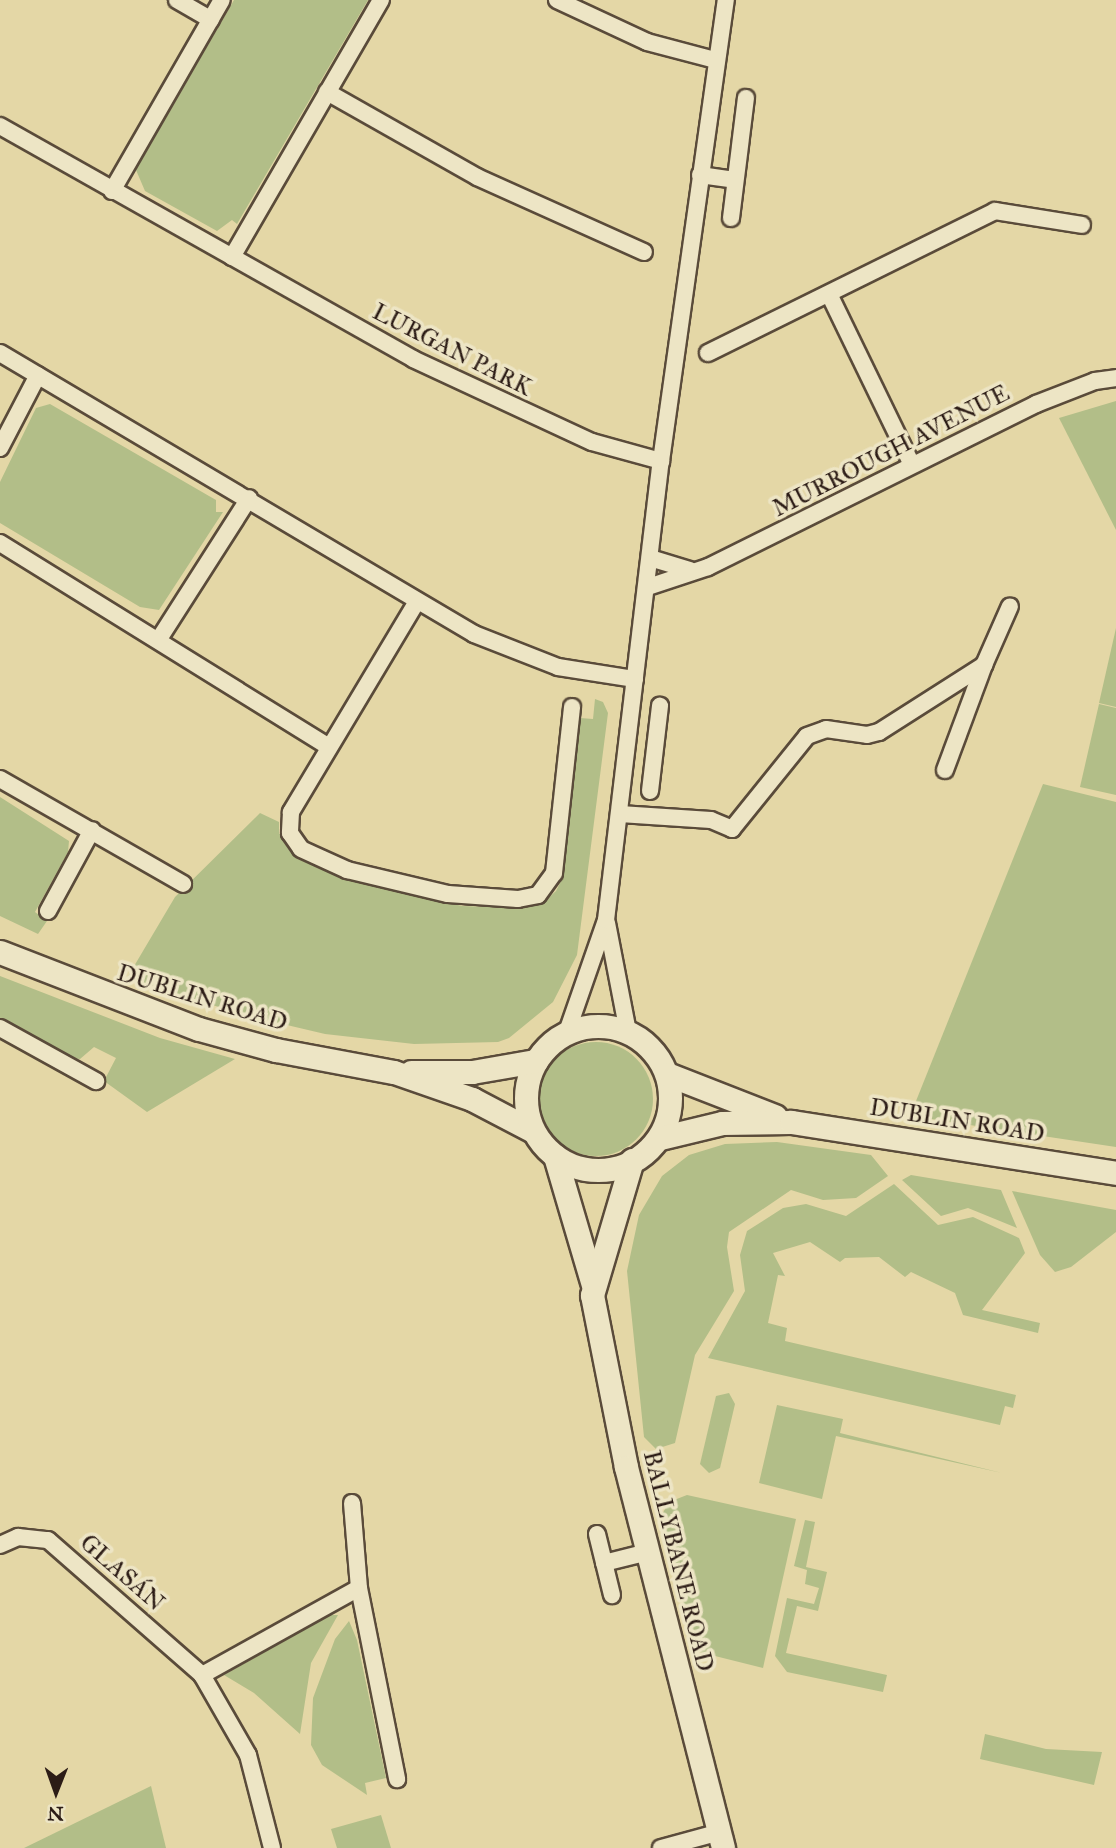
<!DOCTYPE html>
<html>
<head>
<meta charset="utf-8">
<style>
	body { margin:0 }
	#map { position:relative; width:1116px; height:1848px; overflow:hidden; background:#e4d7a6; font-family:"IM FELL Great Primer",serif }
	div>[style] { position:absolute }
	.green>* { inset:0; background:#b2be88 }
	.round { border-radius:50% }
	.roads { filter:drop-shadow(2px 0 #5a4b3a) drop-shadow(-2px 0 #5a4b3a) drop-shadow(0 2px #5a4b3a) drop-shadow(0 -2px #5a4b3a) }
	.minor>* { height:16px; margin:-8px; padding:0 8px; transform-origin:8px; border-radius:8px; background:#ede5c5 }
	.secondary>* { height:23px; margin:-11.5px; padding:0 11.5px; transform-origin:11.5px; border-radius:11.5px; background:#ede5c5 }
	.secondary>.ring { margin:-11.5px; padding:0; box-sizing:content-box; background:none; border:23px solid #ede5c5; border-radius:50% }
	span { translate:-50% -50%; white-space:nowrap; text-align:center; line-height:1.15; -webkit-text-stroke:7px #ede5c5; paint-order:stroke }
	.street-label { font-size:24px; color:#2c1c16 }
	.north { position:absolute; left:21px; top:1757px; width:70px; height:70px; -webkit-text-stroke:5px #ede5c5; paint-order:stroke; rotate:181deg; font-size:19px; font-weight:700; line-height:28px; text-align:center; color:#2c1c16 }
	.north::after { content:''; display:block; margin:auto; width:24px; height:32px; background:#2c1c16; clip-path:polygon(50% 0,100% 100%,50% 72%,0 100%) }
</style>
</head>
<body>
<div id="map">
	<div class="green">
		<div style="clip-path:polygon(234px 0,368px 0,237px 224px,232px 220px,217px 231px,145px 191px,136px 170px)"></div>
		<div style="clip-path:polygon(1116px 401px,1116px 530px,1059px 418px)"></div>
		<div style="clip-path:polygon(50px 404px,209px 496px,216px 500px,216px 512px,223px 512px,159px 610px,140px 607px,0 523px,0 482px,36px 408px)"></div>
		<div style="clip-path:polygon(1116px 628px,1116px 707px,1099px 703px)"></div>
		<div style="clip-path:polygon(595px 699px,603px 702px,608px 713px,577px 955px,553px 1002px,509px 1038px,498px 1042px,414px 1044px,325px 1034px,244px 1015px,127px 978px,175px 897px,260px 813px,279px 822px,279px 833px,295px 855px,342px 877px,462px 906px,516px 908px,542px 904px,556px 891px,563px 877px,580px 718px,593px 719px)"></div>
		<div style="clip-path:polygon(1099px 704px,1116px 708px,1116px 795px,1080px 787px)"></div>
		<div style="clip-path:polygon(1043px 784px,1116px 802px,1116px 1147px,910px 1116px)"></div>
		<div style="clip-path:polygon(0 797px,69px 841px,68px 852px,35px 912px,47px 921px,38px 934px,0 916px)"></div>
		<div style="clip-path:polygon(0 976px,160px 1038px,235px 1059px,147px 1112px,104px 1081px,116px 1058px,94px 1047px,80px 1059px,70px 1058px,0 1019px)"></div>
		<div class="round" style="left:539px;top:1042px;width:114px;height:114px"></div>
		<div style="clip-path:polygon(777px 1142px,871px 1155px,888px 1176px,856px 1198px,823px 1200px,791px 1190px,729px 1232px,727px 1247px,734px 1291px,695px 1355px,675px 1443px,656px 1449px,644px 1437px,627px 1271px,639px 1215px,662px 1176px,689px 1155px,725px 1144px)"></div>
		<div style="clip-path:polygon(911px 1175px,1001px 1190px,1017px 1228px,968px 1208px,941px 1216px,902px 1180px)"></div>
		<div style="clip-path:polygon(894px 1184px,938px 1225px,973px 1217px,1019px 1238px,1025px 1253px,982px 1310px,1040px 1323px,1038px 1333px,963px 1315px,955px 1293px,911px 1272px,905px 1277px,879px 1257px,845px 1258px,840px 1262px,810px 1242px,773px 1253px,785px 1276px,778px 1275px,768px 1323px,787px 1328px,785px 1341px,1016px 1395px,1013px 1408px,1005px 1406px,1000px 1425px,708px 1358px,745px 1291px,740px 1255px,747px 1231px,783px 1208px,806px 1204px,846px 1216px)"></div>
		<div style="clip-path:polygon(1012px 1191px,1116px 1210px,1116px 1232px,1071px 1267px,1055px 1272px,1040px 1255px)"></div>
		<div style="clip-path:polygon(729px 1393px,735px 1404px,720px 1468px,709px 1473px,700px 1464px,716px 1396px)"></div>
		<div style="clip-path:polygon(777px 1405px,843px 1419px,840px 1433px,1002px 1473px,836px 1436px,822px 1499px,759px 1483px)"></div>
		<div style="clip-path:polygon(687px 1495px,796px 1519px,763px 1668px,695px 1651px,661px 1516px,669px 1502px)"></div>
		<div style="clip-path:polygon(805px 1520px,815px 1522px,806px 1567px,827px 1572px,818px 1611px,797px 1606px,786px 1653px,887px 1675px,883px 1692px,787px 1672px,775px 1656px,787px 1598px,814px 1604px,819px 1588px,805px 1584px,807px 1570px,794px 1566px)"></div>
		<div style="clip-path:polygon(330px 1615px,338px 1615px,311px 1663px,300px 1734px,254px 1693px,224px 1675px)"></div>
		<div style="clip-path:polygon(349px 1621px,357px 1640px,386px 1778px,365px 1783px,367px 1795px,322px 1765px,311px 1745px,313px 1698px,335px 1639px)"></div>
		<div style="clip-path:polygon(985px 1734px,1046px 1749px,1102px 1752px,1094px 1785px,980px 1759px)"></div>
		<div style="clip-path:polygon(151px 1786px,166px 1848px,24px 1848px)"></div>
		<div style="clip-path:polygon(381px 1815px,391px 1848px,337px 1848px,331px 1829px)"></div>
	</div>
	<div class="roads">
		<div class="minor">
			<div style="left:177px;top:0;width:39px;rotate:30deg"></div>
			<div style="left:557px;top:0;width:99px;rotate:25deg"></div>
			<div style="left:647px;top:42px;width:70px;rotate:14.8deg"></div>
			<div style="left:327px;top:92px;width:172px;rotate:29.5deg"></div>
			<div style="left:477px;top:177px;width:183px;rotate:24.2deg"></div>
			<div style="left:0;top:126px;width:474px;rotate:29.4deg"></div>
			<div style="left:413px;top:359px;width:197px;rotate:24.9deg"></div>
			<div style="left:592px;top:442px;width:72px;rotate:15.4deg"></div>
			<div style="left:700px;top:175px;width:35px;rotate:8deg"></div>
			<div style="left:112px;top:191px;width:220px;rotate:-60.1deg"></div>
			<div style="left:731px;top:218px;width:121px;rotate:-82.9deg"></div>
			<div style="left:232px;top:257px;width:297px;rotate:-59.9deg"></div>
			<div style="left:829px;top:294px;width:188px;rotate:64.1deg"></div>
			<div style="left:0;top:353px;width:551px;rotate:30.66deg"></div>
			<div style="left:474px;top:634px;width:90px;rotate:21.4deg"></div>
			<div style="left:558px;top:667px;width:78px;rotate:8.9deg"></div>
			<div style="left:708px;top:353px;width:320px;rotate:-26.3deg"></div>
			<div style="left:995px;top:211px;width:88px;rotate:9.1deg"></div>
			<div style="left:0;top:448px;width:82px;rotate:-62.5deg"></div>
			<div style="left:0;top:543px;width:385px;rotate:31.8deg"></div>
			<div style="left:650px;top:558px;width:42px;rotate:16.7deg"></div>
			<div style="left:648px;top:587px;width:63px;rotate:-18.4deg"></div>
			<div style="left:708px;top:567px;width:366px;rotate:-26.4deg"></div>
			<div style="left:1036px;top:404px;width:63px;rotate:-21.3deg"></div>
			<div style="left:1095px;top:381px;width:21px;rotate:-8deg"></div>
			<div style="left:416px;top:603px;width:244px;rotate:120.9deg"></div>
			<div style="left:291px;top:812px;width:21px;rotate:93deg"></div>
			<div style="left:290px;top:833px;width:19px;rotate:55deg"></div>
			<div style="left:301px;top:849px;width:51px;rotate:24.5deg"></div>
			<div style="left:347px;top:870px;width:104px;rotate:13.4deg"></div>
			<div style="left:448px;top:894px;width:70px;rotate:4.1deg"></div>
			<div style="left:518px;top:899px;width:20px;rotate:-11deg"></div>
			<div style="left:538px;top:895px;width:27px;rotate:-54deg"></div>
			<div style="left:554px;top:873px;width:167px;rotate:-83.8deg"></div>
			<div style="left:159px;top:639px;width:167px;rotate:-57.4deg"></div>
			<div style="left:945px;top:770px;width:112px;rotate:-69.6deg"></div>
			<div style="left:0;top:779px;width:211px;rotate:29.8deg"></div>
			<div style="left:650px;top:791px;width:86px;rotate:-83.3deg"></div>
			<div style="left:620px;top:814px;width:91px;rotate:3.8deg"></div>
			<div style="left:711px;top:820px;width:23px;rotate:23deg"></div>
			<div style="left:732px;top:829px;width:119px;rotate:-51.1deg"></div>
			<div style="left:807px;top:736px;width:20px;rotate:-20deg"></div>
			<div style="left:826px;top:729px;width:41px;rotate:8.3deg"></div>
			<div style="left:867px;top:735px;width:12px;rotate:-14deg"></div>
			<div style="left:879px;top:732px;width:125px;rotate:-32.5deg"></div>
			<div style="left:984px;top:665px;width:64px;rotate:-66.2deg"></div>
			<div style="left:48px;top:911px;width:92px;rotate:-61.5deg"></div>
			<div style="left:607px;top:923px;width:111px;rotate:79.1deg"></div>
			<div style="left:0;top:1028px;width:110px;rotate:28.9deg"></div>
			<div style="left:567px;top:1032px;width:119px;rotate:-70.8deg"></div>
			<div style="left:606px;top:920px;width:462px;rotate:-83.2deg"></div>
			<div style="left:661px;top:461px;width:466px;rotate:-82deg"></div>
			<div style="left:352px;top:1503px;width:85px;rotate:85.3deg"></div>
			<div style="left:359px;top:1588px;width:195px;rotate:78.7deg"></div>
			<div style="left:597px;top:1534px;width:63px;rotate:76.2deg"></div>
			<div style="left:0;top:1545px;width:20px;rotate:-24deg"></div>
			<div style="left:18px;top:1537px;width:30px;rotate:6deg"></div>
			<div style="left:48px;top:1540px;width:205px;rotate:41.2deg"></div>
			<div style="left:202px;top:1675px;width:92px;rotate:60.1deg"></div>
			<div style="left:248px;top:1755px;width:96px;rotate:75.5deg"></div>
			<div style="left:604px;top:1563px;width:45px;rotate:-14deg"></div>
			<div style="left:202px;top:1675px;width:179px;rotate:-29deg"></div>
			<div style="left:661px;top:1848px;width:61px;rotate:-15.2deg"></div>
		</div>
		<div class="secondary">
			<div style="left:0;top:952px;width:213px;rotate:21.2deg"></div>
			<div style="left:199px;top:1029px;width:80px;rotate:15.3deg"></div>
			<div style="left:276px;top:1050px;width:120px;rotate:10.6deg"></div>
			<div style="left:394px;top:1072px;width:83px;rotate:19.1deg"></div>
			<div style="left:472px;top:1099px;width:67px;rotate:27.7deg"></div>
			<div class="ring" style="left:526px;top:1026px;width:121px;height:121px"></div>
			<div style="left:411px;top:1072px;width:61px"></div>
			<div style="left:472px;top:1072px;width:65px;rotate:-9.8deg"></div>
			<div style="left:667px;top:1074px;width:116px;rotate:21.3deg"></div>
			<div style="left:660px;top:1138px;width:64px;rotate:-13.6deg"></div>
			<div style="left:722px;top:1123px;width:69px;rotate:-0.8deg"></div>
			<div style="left:791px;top:1122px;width:329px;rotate:8.9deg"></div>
			<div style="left:555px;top:1156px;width:134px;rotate:73.6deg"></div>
			<div style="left:632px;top:1160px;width:141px;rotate:106.5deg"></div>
			<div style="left:592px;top:1295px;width:175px;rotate:78.8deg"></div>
			<div style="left:626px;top:1467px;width:393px;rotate:75.7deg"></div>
		</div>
	</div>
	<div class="street-label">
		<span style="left:452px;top:350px;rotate:27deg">LURGAN PARK</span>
		<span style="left:891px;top:451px;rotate:-27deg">MURROUGH AVENUE</span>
		<span style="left:202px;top:998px;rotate:17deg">DUBLIN ROAD</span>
		<span style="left:957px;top:1121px;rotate:9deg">DUBLIN ROAD</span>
		<span style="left:678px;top:1561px;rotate:76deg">BALLYBANE ROAD</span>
		<span style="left:122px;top:1573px;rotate:41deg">GLASÁN</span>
	</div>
	<div class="north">N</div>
</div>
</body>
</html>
